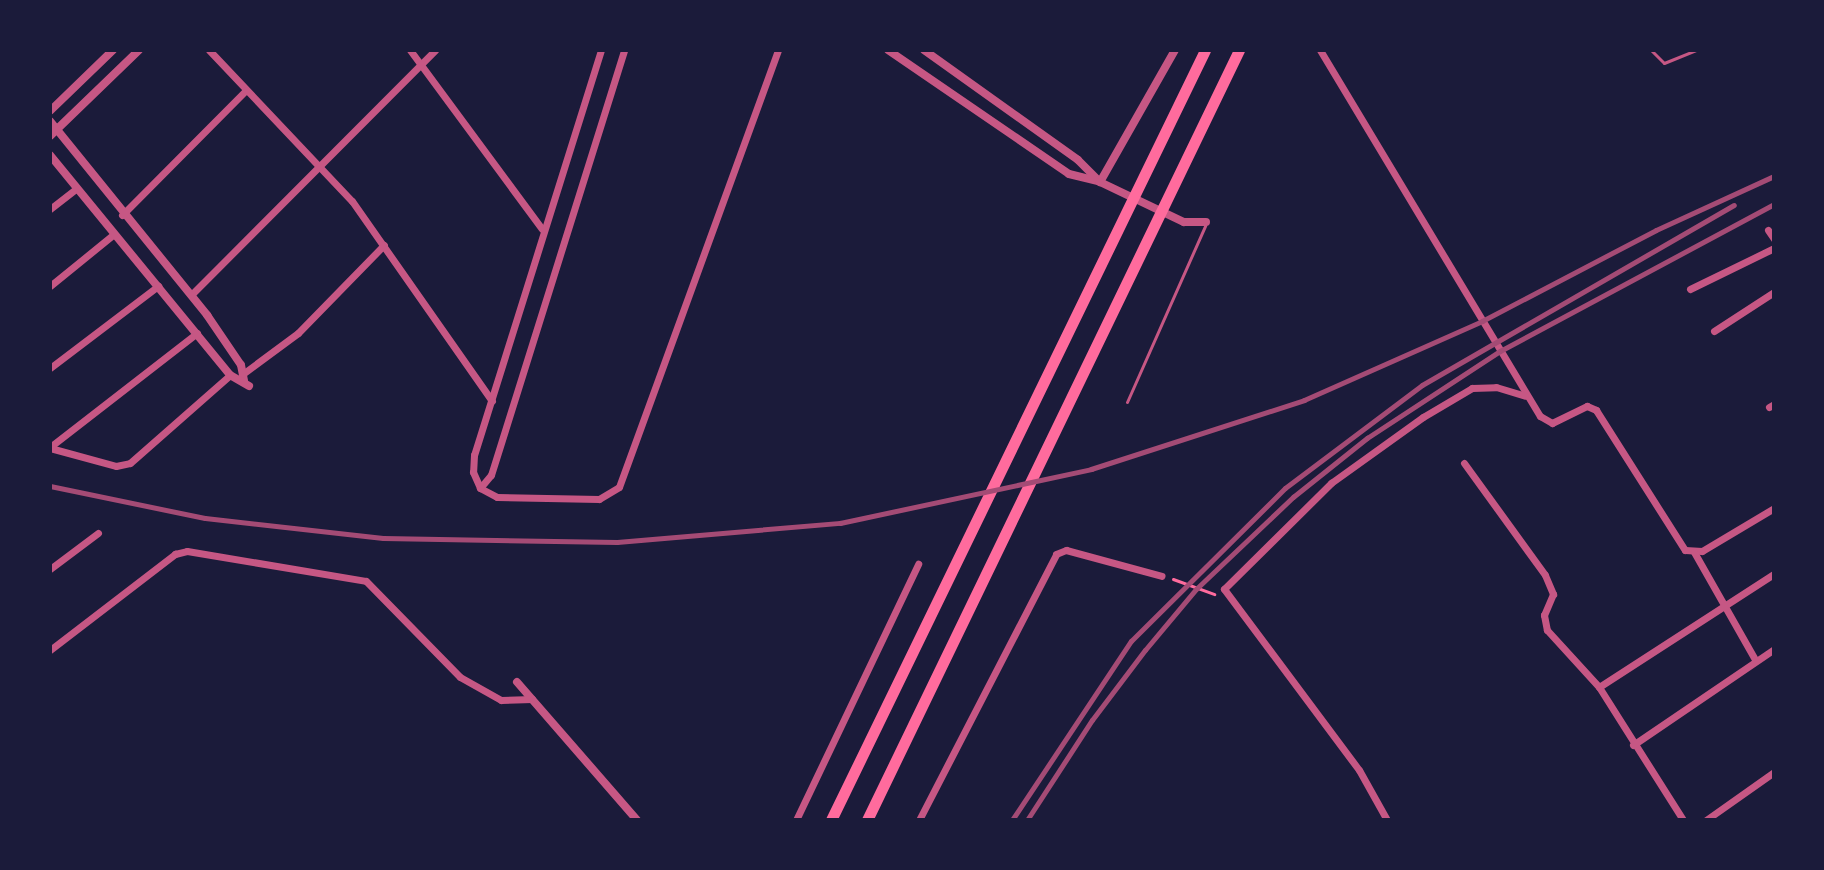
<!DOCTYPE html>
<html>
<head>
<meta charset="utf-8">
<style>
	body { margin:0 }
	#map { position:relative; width:1824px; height:870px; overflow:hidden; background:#1b1b3a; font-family:"Times New Roman",serif }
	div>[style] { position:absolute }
	.path>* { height:3px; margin:-1.5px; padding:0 1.5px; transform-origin:1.5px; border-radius:1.5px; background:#ff6b9d }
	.service>* { height:3px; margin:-1.5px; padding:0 1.5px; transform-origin:1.5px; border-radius:1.5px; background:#c65784 }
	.minor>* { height:7px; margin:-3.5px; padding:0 3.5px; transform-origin:3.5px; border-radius:3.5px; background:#c65784 }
	.tertiary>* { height:8px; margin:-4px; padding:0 4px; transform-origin:4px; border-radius:4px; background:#c65784 }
	.trunk>* { height:11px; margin:-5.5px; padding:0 5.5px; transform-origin:5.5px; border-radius:5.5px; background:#ff6b9d }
	.rail>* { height:5px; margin:-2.5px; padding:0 2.5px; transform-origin:2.5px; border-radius:2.5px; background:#a44b75 }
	span { translate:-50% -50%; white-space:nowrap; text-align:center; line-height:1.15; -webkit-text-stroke:8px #1b1b3a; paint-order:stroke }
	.frame { position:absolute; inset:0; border:52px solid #1b1b3a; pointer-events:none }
</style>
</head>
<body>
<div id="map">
	<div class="path">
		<div style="left:1173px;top:579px;width:44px;rotate:20.1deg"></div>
	</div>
	<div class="service">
		<div style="left:1651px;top:50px;width:18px;rotate:45deg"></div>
		<div style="left:1664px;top:63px;width:35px;rotate:-22deg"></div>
		<div style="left:1127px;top:402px;width:193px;rotate:-66.1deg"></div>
	</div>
	<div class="minor">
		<div style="left:209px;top:50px;width:208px;rotate:46.6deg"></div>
		<div style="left:352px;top:201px;width:244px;rotate:55deg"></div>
		<div style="left:410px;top:50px;width:222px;rotate:53.6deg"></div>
		<div style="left:601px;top:50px;width:424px;rotate:107.4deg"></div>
		<div style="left:474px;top:455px;width:17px;rotate:93deg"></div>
		<div style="left:473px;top:472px;width:17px;rotate:66deg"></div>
		<div style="left:480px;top:488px;width:19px;rotate:28deg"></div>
		<div style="left:497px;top:497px;width:102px;rotate:1.1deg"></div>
		<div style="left:599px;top:499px;width:23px;rotate:-31deg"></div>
		<div style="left:619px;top:487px;width:465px;rotate:-70deg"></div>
		<div style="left:1320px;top:50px;width:427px;rotate:59deg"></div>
		<div style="left:1540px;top:416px;width:14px;rotate:30deg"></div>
		<div style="left:1552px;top:423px;width:39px;rotate:-26deg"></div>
		<div style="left:1587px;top:406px;width:10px;rotate:24deg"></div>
		<div style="left:1596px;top:410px;width:166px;rotate:57.6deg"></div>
		<div style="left:1685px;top:550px;width:17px;rotate:3deg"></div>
		<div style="left:1702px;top:551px;width:84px;rotate:-30.8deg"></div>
		<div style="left:50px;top:209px;width:33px;rotate:-38deg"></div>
		<div style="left:122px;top:215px;width:176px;rotate:-45.2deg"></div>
		<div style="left:1768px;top:230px;width:11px;rotate:56deg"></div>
		<div style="left:50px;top:286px;width:82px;rotate:-39.1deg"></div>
		<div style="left:1690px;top:289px;width:93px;rotate:-26deg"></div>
		<div style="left:191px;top:295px;width:346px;rotate:-45.1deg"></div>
		<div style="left:1714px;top:331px;width:72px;rotate:-33deg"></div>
		<div style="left:50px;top:368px;width:136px;rotate:-37.2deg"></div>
		<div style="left:244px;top:373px;width:67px;rotate:-36.5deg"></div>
		<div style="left:298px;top:333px;width:123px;rotate:-45.7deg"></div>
		<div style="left:1769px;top:407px;width:6px;rotate:-31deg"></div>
		<div style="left:50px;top:447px;width:186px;rotate:-37.8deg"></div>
		<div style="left:50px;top:448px;width:68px;rotate:15.3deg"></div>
		<div style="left:116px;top:466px;width:14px;rotate:-12deg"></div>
		<div style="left:130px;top:463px;width:133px;rotate:-41.3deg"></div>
		<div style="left:1464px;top:463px;width:138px;rotate:54.1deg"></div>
		<div style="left:1545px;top:575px;width:21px;rotate:67deg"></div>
		<div style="left:1553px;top:594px;width:23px;rotate:113deg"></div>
		<div style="left:1544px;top:615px;width:15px;rotate:79deg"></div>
		<div style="left:1547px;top:630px;width:77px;rotate:47.6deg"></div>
		<div style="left:1599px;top:687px;width:157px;rotate:57.7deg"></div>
		<div style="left:480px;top:488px;width:17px;rotate:-50deg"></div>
		<div style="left:491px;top:475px;width:445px;rotate:-72.6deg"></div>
		<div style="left:1694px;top:552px;width:125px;rotate:60.4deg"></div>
		<div style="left:50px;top:569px;width:60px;rotate:-36.9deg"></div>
		<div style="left:50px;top:650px;width:158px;rotate:-37.5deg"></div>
		<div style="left:175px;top:554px;width:12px;rotate:-14deg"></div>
		<div style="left:187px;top:551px;width:181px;rotate:9.5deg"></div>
		<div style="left:366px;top:581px;width:134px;rotate:45.6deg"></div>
		<div style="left:460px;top:677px;width:47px;rotate:29.3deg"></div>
		<div style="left:501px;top:700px;width:31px;rotate:-2deg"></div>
		<div style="left:1599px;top:687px;width:208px;rotate:-32.9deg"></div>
		<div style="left:1633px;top:745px;width:171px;rotate:-34.2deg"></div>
		<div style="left:796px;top:820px;width:284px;rotate:-64.5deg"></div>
		<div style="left:919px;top:820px;width:299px;rotate:-62.7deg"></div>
		<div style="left:1056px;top:554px;width:11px;rotate:-22deg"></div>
		<div style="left:1066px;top:550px;width:99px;rotate:15.2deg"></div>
		<div style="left:1387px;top:820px;width:57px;rotate:-119.2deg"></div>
		<div style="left:1359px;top:770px;width:226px;rotate:-126.7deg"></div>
		<div style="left:1224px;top:589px;width:151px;rotate:-44.7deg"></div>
		<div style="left:1331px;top:483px;width:113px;rotate:-35.7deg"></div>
		<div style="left:1423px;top:417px;width:57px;rotate:-30.6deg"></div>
		<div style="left:1472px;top:388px;width:24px;rotate:-2deg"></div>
		<div style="left:1496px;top:387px;width:30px;rotate:17deg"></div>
		<div style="left:1706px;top:820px;width:83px;rotate:-35.2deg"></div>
	</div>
	<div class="tertiary">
		<div style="left:888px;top:50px;width:219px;rotate:34.4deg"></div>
		<div style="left:1069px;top:174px;width:32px;rotate:14deg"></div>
		<div style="left:924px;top:50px;width:189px;rotate:35.5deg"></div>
		<div style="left:1078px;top:160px;width:30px;rotate:45deg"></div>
		<div style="left:1175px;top:50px;width:152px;rotate:119.6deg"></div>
		<div style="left:1100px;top:182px;width:93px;rotate:25.5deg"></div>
		<div style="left:1184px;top:222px;width:22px"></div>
		<div style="left:50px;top:111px;width:88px;rotate:-44.1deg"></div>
		<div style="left:50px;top:121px;width:250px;rotate:51deg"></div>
		<div style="left:207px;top:315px;width:60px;rotate:55.8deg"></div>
		<div style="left:241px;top:365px;width:16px;rotate:79deg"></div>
		<div style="left:50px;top:136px;width:124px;rotate:-44deg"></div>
		<div style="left:50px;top:155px;width:284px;rotate:50.7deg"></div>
		<div style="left:230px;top:375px;width:22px;rotate:30deg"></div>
		<div style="left:517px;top:682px;width:183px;rotate:49deg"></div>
	</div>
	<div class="trunk">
		<div style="left:831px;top:820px;width:856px;rotate:-64.09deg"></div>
		<div style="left:867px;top:820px;width:855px;rotate:-64.21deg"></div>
	</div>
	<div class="rail">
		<div style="left:50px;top:486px;width:158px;rotate:11.7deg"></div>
		<div style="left:205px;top:518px;width:179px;rotate:6.4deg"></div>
		<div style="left:383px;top:538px;width:234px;rotate:1deg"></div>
		<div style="left:617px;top:542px;width:224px;rotate:-4.9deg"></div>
		<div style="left:840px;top:523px;width:257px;rotate:-12.1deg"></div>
		<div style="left:1091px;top:469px;width:224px;rotate:-17.9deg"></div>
		<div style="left:1304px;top:400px;width:195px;rotate:-23.9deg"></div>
		<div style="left:1482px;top:321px;width:196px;rotate:-27.6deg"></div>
		<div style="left:1656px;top:230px;width:130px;rotate:-24.6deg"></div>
		<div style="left:1012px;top:820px;width:215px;rotate:-56.4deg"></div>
		<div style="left:1131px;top:641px;width:217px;rotate:-44.8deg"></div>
		<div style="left:1285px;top:488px;width:171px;rotate:-36.9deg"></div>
		<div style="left:1422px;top:385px;width:360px;rotate:-30deg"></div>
		<div style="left:1027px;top:820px;width:119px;rotate:-57deg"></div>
		<div style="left:1092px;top:720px;width:88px;rotate:-52.9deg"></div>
		<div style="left:1145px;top:650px;width:80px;rotate:-50.1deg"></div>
		<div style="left:1196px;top:589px;width:134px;rotate:-43.5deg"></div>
		<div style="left:1293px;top:497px;width:95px;rotate:-38.6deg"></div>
		<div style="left:1367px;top:438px;width:159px;rotate:-33.2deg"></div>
		<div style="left:1500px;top:351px;width:311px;rotate:-28.2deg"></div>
	</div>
	<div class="frame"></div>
</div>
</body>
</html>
